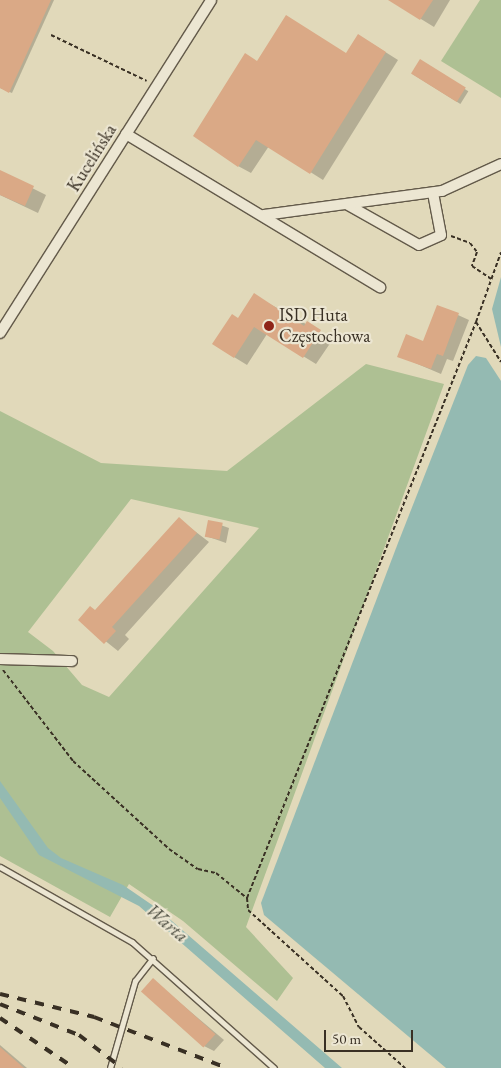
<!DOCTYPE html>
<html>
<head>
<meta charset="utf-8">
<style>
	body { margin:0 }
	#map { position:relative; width:501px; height:1068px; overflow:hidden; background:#e1d9ba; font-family:"EB Garamond",serif }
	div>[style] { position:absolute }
	.green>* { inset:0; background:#aec093 }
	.water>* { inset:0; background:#94bab2 }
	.shadow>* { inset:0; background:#0003; transform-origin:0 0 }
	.building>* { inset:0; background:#daa986; transform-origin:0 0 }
	.path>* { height:2px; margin-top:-1px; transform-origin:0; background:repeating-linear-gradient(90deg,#393024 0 4px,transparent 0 6.5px) }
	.roads { filter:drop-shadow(1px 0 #635a4a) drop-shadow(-1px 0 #635a4a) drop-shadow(0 1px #635a4a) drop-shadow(0 -1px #635a4a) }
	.lane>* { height:5px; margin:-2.5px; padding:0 2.5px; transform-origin:2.5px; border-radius:2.5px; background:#ece6d2 }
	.street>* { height:10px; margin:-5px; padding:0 5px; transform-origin:5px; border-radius:5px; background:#ece6d2 }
	.rail>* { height:4px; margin-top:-2px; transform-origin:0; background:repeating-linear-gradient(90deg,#393024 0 9px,transparent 0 18px) }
	.dots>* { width:14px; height:14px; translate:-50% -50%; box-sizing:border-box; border:2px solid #ece6d2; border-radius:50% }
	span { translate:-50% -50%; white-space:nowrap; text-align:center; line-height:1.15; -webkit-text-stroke:4.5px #ece6d2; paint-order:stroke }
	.street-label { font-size:18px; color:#393024 }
	.poi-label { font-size:18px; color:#393024 }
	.left { translate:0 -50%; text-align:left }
	.water-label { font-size:19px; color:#4b4c40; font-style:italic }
	.scale { position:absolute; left:324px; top:1030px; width:89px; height:22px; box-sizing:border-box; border:2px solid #393024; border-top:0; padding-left:6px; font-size:15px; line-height:18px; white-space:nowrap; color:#393024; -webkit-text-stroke:4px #ece6d2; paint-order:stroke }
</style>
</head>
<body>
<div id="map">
	<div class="green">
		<div style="clip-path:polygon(480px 0,501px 0,501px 98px,441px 61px)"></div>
		<div style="clip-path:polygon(evenodd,366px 364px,444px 384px,246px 927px,293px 978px,277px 1001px,183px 921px,129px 884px,110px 917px,0 856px,0 411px,101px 463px,227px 471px,366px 364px,131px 499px,259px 528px,109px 697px,82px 685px,53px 651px,28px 632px,131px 499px)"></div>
	</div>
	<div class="water">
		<div style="clip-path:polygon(501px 277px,501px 347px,492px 309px)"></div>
		<div style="clip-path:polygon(476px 356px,486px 358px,501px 381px,501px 1068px,446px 1068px,264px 915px,261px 903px,398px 543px,468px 365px)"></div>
		<div style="clip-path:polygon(0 781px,48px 848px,61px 858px,123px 885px,158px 909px,342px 1068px,325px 1068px,139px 906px,39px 855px,0 798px)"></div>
	</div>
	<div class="shadow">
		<div style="clip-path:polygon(0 0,54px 0,12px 93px,0 88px)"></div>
		<div style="clip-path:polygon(390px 0,450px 0,434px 27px)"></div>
		<div style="clip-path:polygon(371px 43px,398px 60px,323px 180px,269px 146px,251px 173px,238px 166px,258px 62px,347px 55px)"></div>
		<div style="left:420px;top:61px;width:57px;height:15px;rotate:32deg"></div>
		<div style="clip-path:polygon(0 172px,46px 195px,38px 213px,0 195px)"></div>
		<div style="clip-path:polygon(268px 303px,333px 339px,316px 364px,267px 334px,247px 365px,234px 357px,239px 319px)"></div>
		<div style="clip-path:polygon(438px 306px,469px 320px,453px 361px,447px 359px,441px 374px,399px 356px,424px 342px)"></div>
		<div style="clip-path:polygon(179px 519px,209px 542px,125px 635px,129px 639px,118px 651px,79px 620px,96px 611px)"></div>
		<div style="clip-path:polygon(209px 521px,229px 528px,226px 543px,206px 536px)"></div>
		<div style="clip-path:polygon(153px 980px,224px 1040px,214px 1051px,204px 1046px)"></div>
		<div style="clip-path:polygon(0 1045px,27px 1068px,0 1068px)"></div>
	</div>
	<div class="building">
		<div style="clip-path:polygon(0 0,51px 0,9px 93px,0 88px)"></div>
		<div style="clip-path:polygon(388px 0,433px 0,420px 20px)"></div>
		<div style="clip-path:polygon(286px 15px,346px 53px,358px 34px,386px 52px,310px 174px,256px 140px,238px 167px,193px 136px,245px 53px,257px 61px)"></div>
		<div style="left:420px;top:59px;width:54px;height:17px;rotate:32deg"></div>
		<div style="clip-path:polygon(0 170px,34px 186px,25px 206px,0 195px)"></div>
		<div style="clip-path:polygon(254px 293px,304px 326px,307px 321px,321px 330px,303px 358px,254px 327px,234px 358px,212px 344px,232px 314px,238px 318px)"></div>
		<div style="clip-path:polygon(437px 305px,459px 313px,443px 356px,437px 354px,431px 369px,397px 357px,406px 334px,423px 341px)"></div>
		<div style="clip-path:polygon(179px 517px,197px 533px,112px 627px,116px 631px,104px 644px,78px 620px,90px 606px,95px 610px)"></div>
		<div style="left:208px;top:520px;width:15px;height:17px;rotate:11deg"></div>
		<div style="left:153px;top:978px;width:84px;height:18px;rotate:42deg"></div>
		<div style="clip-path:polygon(0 1047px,24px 1068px,0 1068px)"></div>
	</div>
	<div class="path">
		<div style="left:51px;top:35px;width:106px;rotate:25.6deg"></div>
		<div style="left:451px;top:236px;width:20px;rotate:20deg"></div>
		<div style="left:470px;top:243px;width:11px;rotate:52deg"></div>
		<div style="left:477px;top:252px;width:15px;rotate:110deg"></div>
		<div style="left:472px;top:266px;width:23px;rotate:34deg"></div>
		<div style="left:476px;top:322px;width:74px;rotate:-70.3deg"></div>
		<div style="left:3px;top:670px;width:115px;rotate:52.4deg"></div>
		<div style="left:73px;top:761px;width:130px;rotate:42.5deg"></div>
		<div style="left:169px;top:849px;width:35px;rotate:35deg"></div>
		<div style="left:198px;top:869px;width:18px;rotate:13deg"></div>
		<div style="left:216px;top:873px;width:40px;rotate:39deg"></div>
		<div style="left:247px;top:898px;width:12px;rotate:85deg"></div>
		<div style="left:248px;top:910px;width:128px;rotate:42.2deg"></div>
		<div style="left:343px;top:996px;width:35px;rotate:63deg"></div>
		<div style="left:359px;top:1027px;width:62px;rotate:41.7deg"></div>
		<div style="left:247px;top:898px;width:620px;rotate:-68.32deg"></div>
		<div style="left:476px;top:322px;width:47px;rotate:58deg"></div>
	</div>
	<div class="roads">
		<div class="lane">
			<div style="left:0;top:867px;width:152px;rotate:29.6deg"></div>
			<div style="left:132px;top:942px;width:190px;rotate:41.6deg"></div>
			<div style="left:110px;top:1068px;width:91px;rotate:-74deg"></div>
			<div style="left:135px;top:981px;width:29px;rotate:-52deg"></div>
		</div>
		<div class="street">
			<div style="left:126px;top:134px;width:297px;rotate:31.1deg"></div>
			<div style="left:348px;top:205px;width:81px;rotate:29.4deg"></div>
			<div style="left:419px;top:245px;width:24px;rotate:-24deg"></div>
			<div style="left:441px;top:235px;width:43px;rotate:-100.8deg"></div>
			<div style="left:264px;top:215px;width:180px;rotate:-7.7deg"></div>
			<div style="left:442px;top:191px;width:65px;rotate:-24.6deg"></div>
			<div style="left:0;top:333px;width:394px;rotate:-57.6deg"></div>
			<div style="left:0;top:659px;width:72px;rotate:1.6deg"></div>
		</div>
	</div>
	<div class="rail">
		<div style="left:0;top:994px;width:97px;rotate:13.7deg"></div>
		<div style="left:94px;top:1017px;width:142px;rotate:21deg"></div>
		<div style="left:0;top:1004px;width:85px;rotate:21.4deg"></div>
		<div style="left:79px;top:1035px;width:54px;rotate:37.5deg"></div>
		<div style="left:0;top:1018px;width:89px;rotate:34deg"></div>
	</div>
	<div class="dots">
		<div style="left:269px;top:326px;background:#8f2418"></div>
	</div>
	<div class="street-label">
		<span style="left:92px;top:158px;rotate:-58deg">Kucelińska</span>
	</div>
	<div class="poi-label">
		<span class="left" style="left:279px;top:326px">ISD Huta<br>Częstochowa</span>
	</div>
	<div class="water-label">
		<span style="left:167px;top:923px;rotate:40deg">Warta</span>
	</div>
	<div class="scale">50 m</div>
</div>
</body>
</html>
